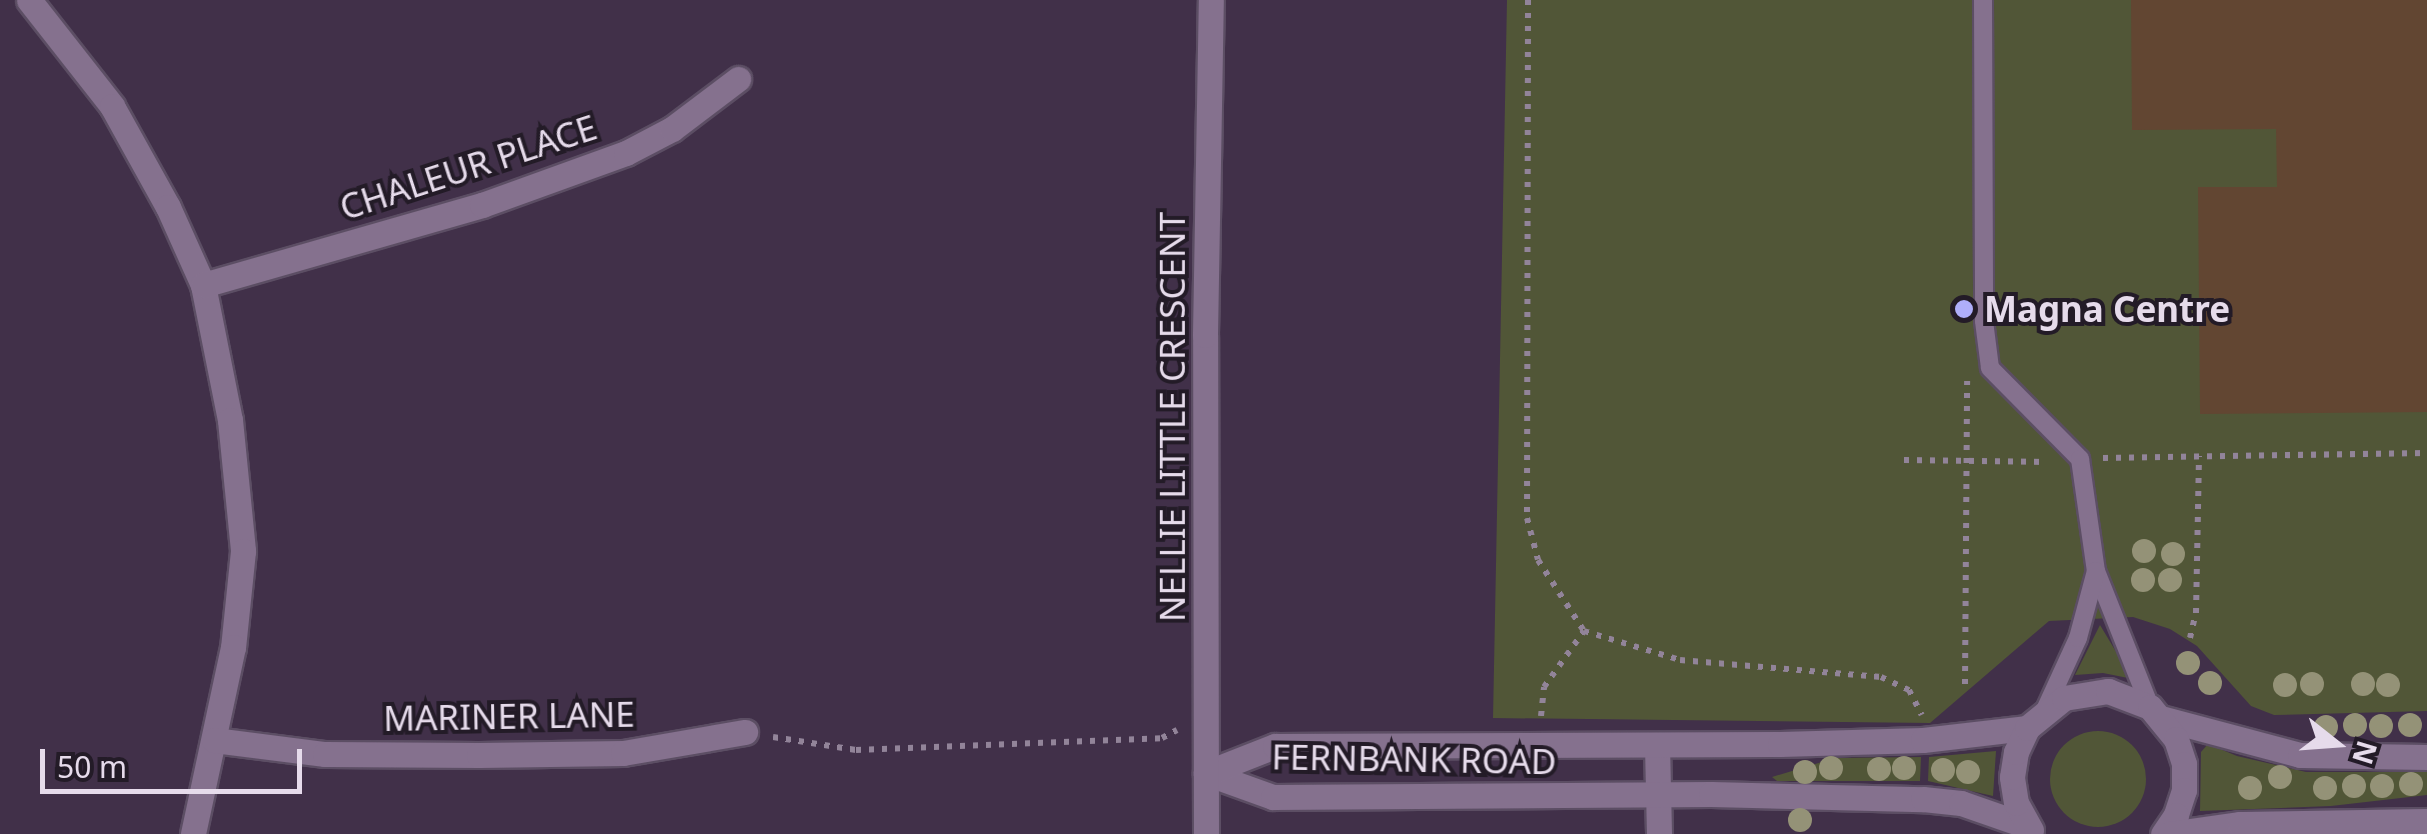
<!DOCTYPE html>
<html>
<head>
<meta charset="utf-8">
<style>
	body { margin:0 }
	#map { position:relative; width:2427px; height:834px; overflow:hidden; background:#413049; font-family:"Noto Sans",sans-serif }
	div>[style] { position:absolute }
	.green>* { inset:0; background:#515637 }
	.round { border-radius:50% }
	.building>* { inset:0; background:#624632 }
	.path>* { height:6px; margin-top:-3px; transform-origin:0; background:repeating-linear-gradient(90deg,#928499 0 5px,transparent 0 13px) }
	.roads { filter:drop-shadow(2px 0 #5c4e64) drop-shadow(-2px 0 #5c4e64) drop-shadow(0 2px #5c4e64) drop-shadow(0 -2px #5c4e64) }
	.lane>* { height:18px; margin:-9px; padding:0 9px; transform-origin:9px; border-radius:9px; background:#85718e }
	.street>* { height:25px; margin:-12.5px; padding:0 12.5px; transform-origin:12.5px; border-radius:12.5px; background:#85718e }
	.trees>* { width:24px; height:24px; margin:-12px; border-radius:50%; background:#949277 }
	.dots>* { width:28px; height:28px; translate:-50% -50%; box-sizing:border-box; border:5px solid #231b27; border-radius:50% }
	span { translate:-50% -50%; white-space:nowrap; text-align:center; line-height:1.15; -webkit-text-stroke:8px #231b27; paint-order:stroke }
	.street-label { font-size:35px; color:#e6dbeb }
	.poi-label { font-size:35px; color:#e6dbeb; font-weight:700 }
	.left { translate:0 -50%; text-align:left }
	.north { position:absolute; left:2287px; top:694px; width:100px; height:100px; -webkit-text-stroke:8px #231b27; paint-order:stroke; rotate:107deg; font-size:28px; font-weight:700; line-height:40px; text-align:center; color:#e6dbeb }
	.north::after { content:''; display:block; margin:auto; width:35px; height:45px; background:#e6dbeb; clip-path:polygon(50% 0,100% 100%,50% 72%,0 100%) }
	.scale { position:absolute; left:40px; top:749px; width:262px; height:45px; box-sizing:border-box; border:5px solid #e6dbeb; border-top:0; padding-left:12px; font-size:30px; line-height:35px; white-space:nowrap; color:#e6dbeb; -webkit-text-stroke:8px #231b27; paint-order:stroke }
</style>
</head>
<body>
<div id="map">
	<div class="green">
		<div style="clip-path:polygon(1507px 0,2427px 0,2427px 711px,2274px 715px,2251px 706px,2197px 646px,2170px 629px,2133px 617px,2049px 621px,1930px 723px,1493px 718px)"></div>
		<div style="clip-path:polygon(2100px 625px,2130px 675px,2128px 678px,2103px 673px,2075px 675px)"></div>
		<div class="round" style="left:2050px;top:731px;width:96px;height:96px"></div>
		<div style="clip-path:polygon(2208px 744px,2237px 756px,2306px 772px,2427px 772px,2427px 795px,2331px 806px,2200px 811px,2201px 752px)"></div>
		<div style="clip-path:polygon(1996px 751px,1993px 796px,1928px 781px,1929px 757px)"></div>
		<div style="clip-path:polygon(1921px 757px,1920px 781px,1777px 781px,1772px 777px,1835px 758px)"></div>
	</div>
	<div class="building">
		<div style="clip-path:polygon(2131px 0,2427px 0,2427px 412px,2200px 414px,2198px 187px,2277px 187px,2276px 129px,2132px 130px)"></div>
	</div>
	<div class="path">
		<div style="left:1528px;top:0;width:518px;rotate:90.11deg"></div>
		<div style="left:1527px;top:518px;width:43px;rotate:75.3deg"></div>
		<div style="left:1538px;top:560px;width:85px;rotate:57.1deg"></div>
		<div style="left:1584px;top:631px;width:100px;rotate:16.8deg"></div>
		<div style="left:1680px;top:660px;width:202px;rotate:4.8deg"></div>
		<div style="left:1881px;top:677px;width:31px;rotate:25deg"></div>
		<div style="left:1909px;top:690px;width:28px;rotate:63deg"></div>
		<div style="left:2103px;top:458px;width:324px;rotate:-0.9deg"></div>
		<div style="left:1904px;top:460px;width:142px;rotate:0.8deg"></div>
		<div style="left:2190px;top:638px;width:26px;rotate:-77deg"></div>
		<div style="left:2196px;top:613px;width:157px;rotate:-88.9deg"></div>
		<div style="left:1965px;top:684px;width:303px;rotate:-89.6deg"></div>
		<div style="left:1541px;top:716px;width:29px;rotate:-84deg"></div>
		<div style="left:1544px;top:687px;width:69px;rotate:-54.5deg"></div>
		<div style="left:773px;top:737px;width:84px;rotate:8.9deg"></div>
		<div style="left:856px;top:750px;width:306px;rotate:-2.2deg"></div>
		<div style="left:1162px;top:738px;width:17px;rotate:-28deg"></div>
	</div>
	<div class="roads">
		<div class="lane">
			<div style="left:1983px;top:0;width:321px;rotate:89.8deg"></div>
			<div style="left:1984px;top:321px;width:47px;rotate:82.7deg"></div>
			<div style="left:1990px;top:368px;width:128px;rotate:45.3deg"></div>
			<div style="left:2080px;top:459px;width:113px;rotate:81.9deg"></div>
			<div style="left:2096px;top:571px;width:146px;rotate:68.3deg"></div>
			<div style="left:2045px;top:710px;width:79px;rotate:-65.4deg"></div>
			<div style="left:2078px;top:638px;width:69px;rotate:-75deg"></div>
		</div>
		<div class="street">
			<div style="left:29px;top:0;width:135px;rotate:51.9deg"></div>
			<div style="left:112px;top:106px;width:115px;rotate:61deg"></div>
			<div style="left:168px;top:207px;width:85px;rotate:65.8deg"></div>
			<div style="left:203px;top:285px;width:138px;rotate:78.7deg"></div>
			<div style="left:230px;top:420px;width:132px;rotate:84.3deg"></div>
			<div style="left:243px;top:551px;width:97px;rotate:95.9deg"></div>
			<div style="left:233px;top:647px;width:191px;rotate:102.1deg"></div>
			<div style="left:203px;top:285px;width:290px;rotate:-16deg"></div>
			<div style="left:482px;top:205px;width:153px;rotate:-19.9deg"></div>
			<div style="left:626px;top:153px;width:52px;rotate:-27.6deg"></div>
			<div style="left:672px;top:129px;width:83px;rotate:-37.1deg"></div>
			<div style="left:2161px;top:718px;width:144px;rotate:14.9deg"></div>
			<div style="left:2300px;top:755px;width:127px;rotate:0.9deg"></div>
			<div style="left:214px;top:740px;width:112px;rotate:7.2deg"></div>
			<div style="left:325px;top:754px;width:154px;rotate:0.4deg"></div>
			<div style="left:479px;top:755px;width:144px;rotate:-0.8deg"></div>
			<div style="left:623px;top:753px;width:124px;rotate:-9.8deg"></div>
			<div style="left:1657px;top:745px;width:89px;rotate:88.7deg"></div>
			<div style="left:1206px;top:773px;width:71px;rotate:19.7deg"></div>
			<div style="left:1273px;top:797px;width:438px;rotate:-0.4deg"></div>
			<div style="left:1711px;top:794px;width:212px;rotate:1.4deg"></div>
			<div style="left:1923px;top:799px;width:38px;rotate:6deg"></div>
			<div style="left:1961px;top:803px;width:70px;rotate:19.2deg"></div>
			<div style="left:1206px;top:773px;width:74px;rotate:-21.4deg"></div>
			<div style="left:1275px;top:746px;width:505px;rotate:-0.23deg"></div>
			<div style="left:1780px;top:744px;width:143px;rotate:-1.6deg"></div>
			<div style="left:1923px;top:740px;width:105px;rotate:-6.6deg"></div>
			<div style="left:2031px;top:830px;width:31px;rotate:-119deg"></div>
			<div style="left:2016px;top:803px;width:26px;rotate:-99deg"></div>
			<div style="left:2012px;top:777px;width:25px;rotate:-81deg"></div>
			<div style="left:2016px;top:752px;width:26px;rotate:-65deg"></div>
			<div style="left:2027px;top:728px;width:48px;rotate:-39deg"></div>
			<div style="left:2064px;top:698px;width:45px;rotate:-9deg"></div>
			<div style="left:2108px;top:691px;width:45px;rotate:20.9deg"></div>
			<div style="left:2150px;top:707px;width:41px;rotate:50.9deg"></div>
			<div style="left:2176px;top:739px;width:26px;rotate:72deg"></div>
			<div style="left:2184px;top:764px;width:26px;rotate:90deg"></div>
			<div style="left:2184px;top:790px;width:26px;rotate:108deg"></div>
			<div style="left:2176px;top:815px;width:23px;rotate:124deg"></div>
			<div style="left:1206px;top:834px;width:499px;rotate:-90.1deg"></div>
			<div style="left:1205px;top:335px;width:335px;rotate:-89deg"></div>
			<div style="left:2170px;top:834px;width:71px;rotate:-8.1deg"></div>
			<div style="left:2240px;top:824px;width:187px;rotate:-0.9deg"></div>
		</div>
	</div>
	<div class="trees">
		<div style="left:2144px;top:551px"></div>
		<div style="left:2173px;top:554px"></div>
		<div style="left:2143px;top:580px"></div>
		<div style="left:2170px;top:580px"></div>
		<div style="left:2188px;top:663px"></div>
		<div style="left:2210px;top:683px"></div>
		<div style="left:2312px;top:684px"></div>
		<div style="left:2363px;top:684px"></div>
		<div style="left:2285px;top:685px"></div>
		<div style="left:2388px;top:685px"></div>
		<div style="left:2355px;top:725px"></div>
		<div style="left:2410px;top:725px"></div>
		<div style="left:2381px;top:726px"></div>
		<div style="left:2326px;top:727px"></div>
		<div style="left:1831px;top:768px"></div>
		<div style="left:1904px;top:768px"></div>
		<div style="left:1879px;top:769px"></div>
		<div style="left:1943px;top:770px"></div>
		<div style="left:1805px;top:772px"></div>
		<div style="left:1968px;top:772px"></div>
		<div style="left:2280px;top:777px"></div>
		<div style="left:2411px;top:784px"></div>
		<div style="left:2354px;top:786px"></div>
		<div style="left:2382px;top:786px"></div>
		<div style="left:2250px;top:788px"></div>
		<div style="left:2325px;top:788px"></div>
		<div style="left:1800px;top:820px"></div>
	</div>
	<div class="dots">
		<div style="left:1964px;top:309px;background:#afaefa"></div>
	</div>
	<div class="street-label">
		<span style="left:468px;top:167px;rotate:-18deg">CHALEUR PLACE</span>
		<span style="left:1172px;top:417px;rotate:-90deg">NELLIE LITTLE CRESCENT</span>
		<span style="left:509px;top:716px;rotate:-1deg">MARINER LANE</span>
		<span style="left:1414px;top:759px;rotate:1deg">FERNBANK ROAD</span>
	</div>
	<div class="poi-label">
		<span class="left" style="left:1984px;top:309px">Magna Centre</span>
	</div>
	<div class="north">N</div>
	<div class="scale">50 m</div>
</div>
</body>
</html>
